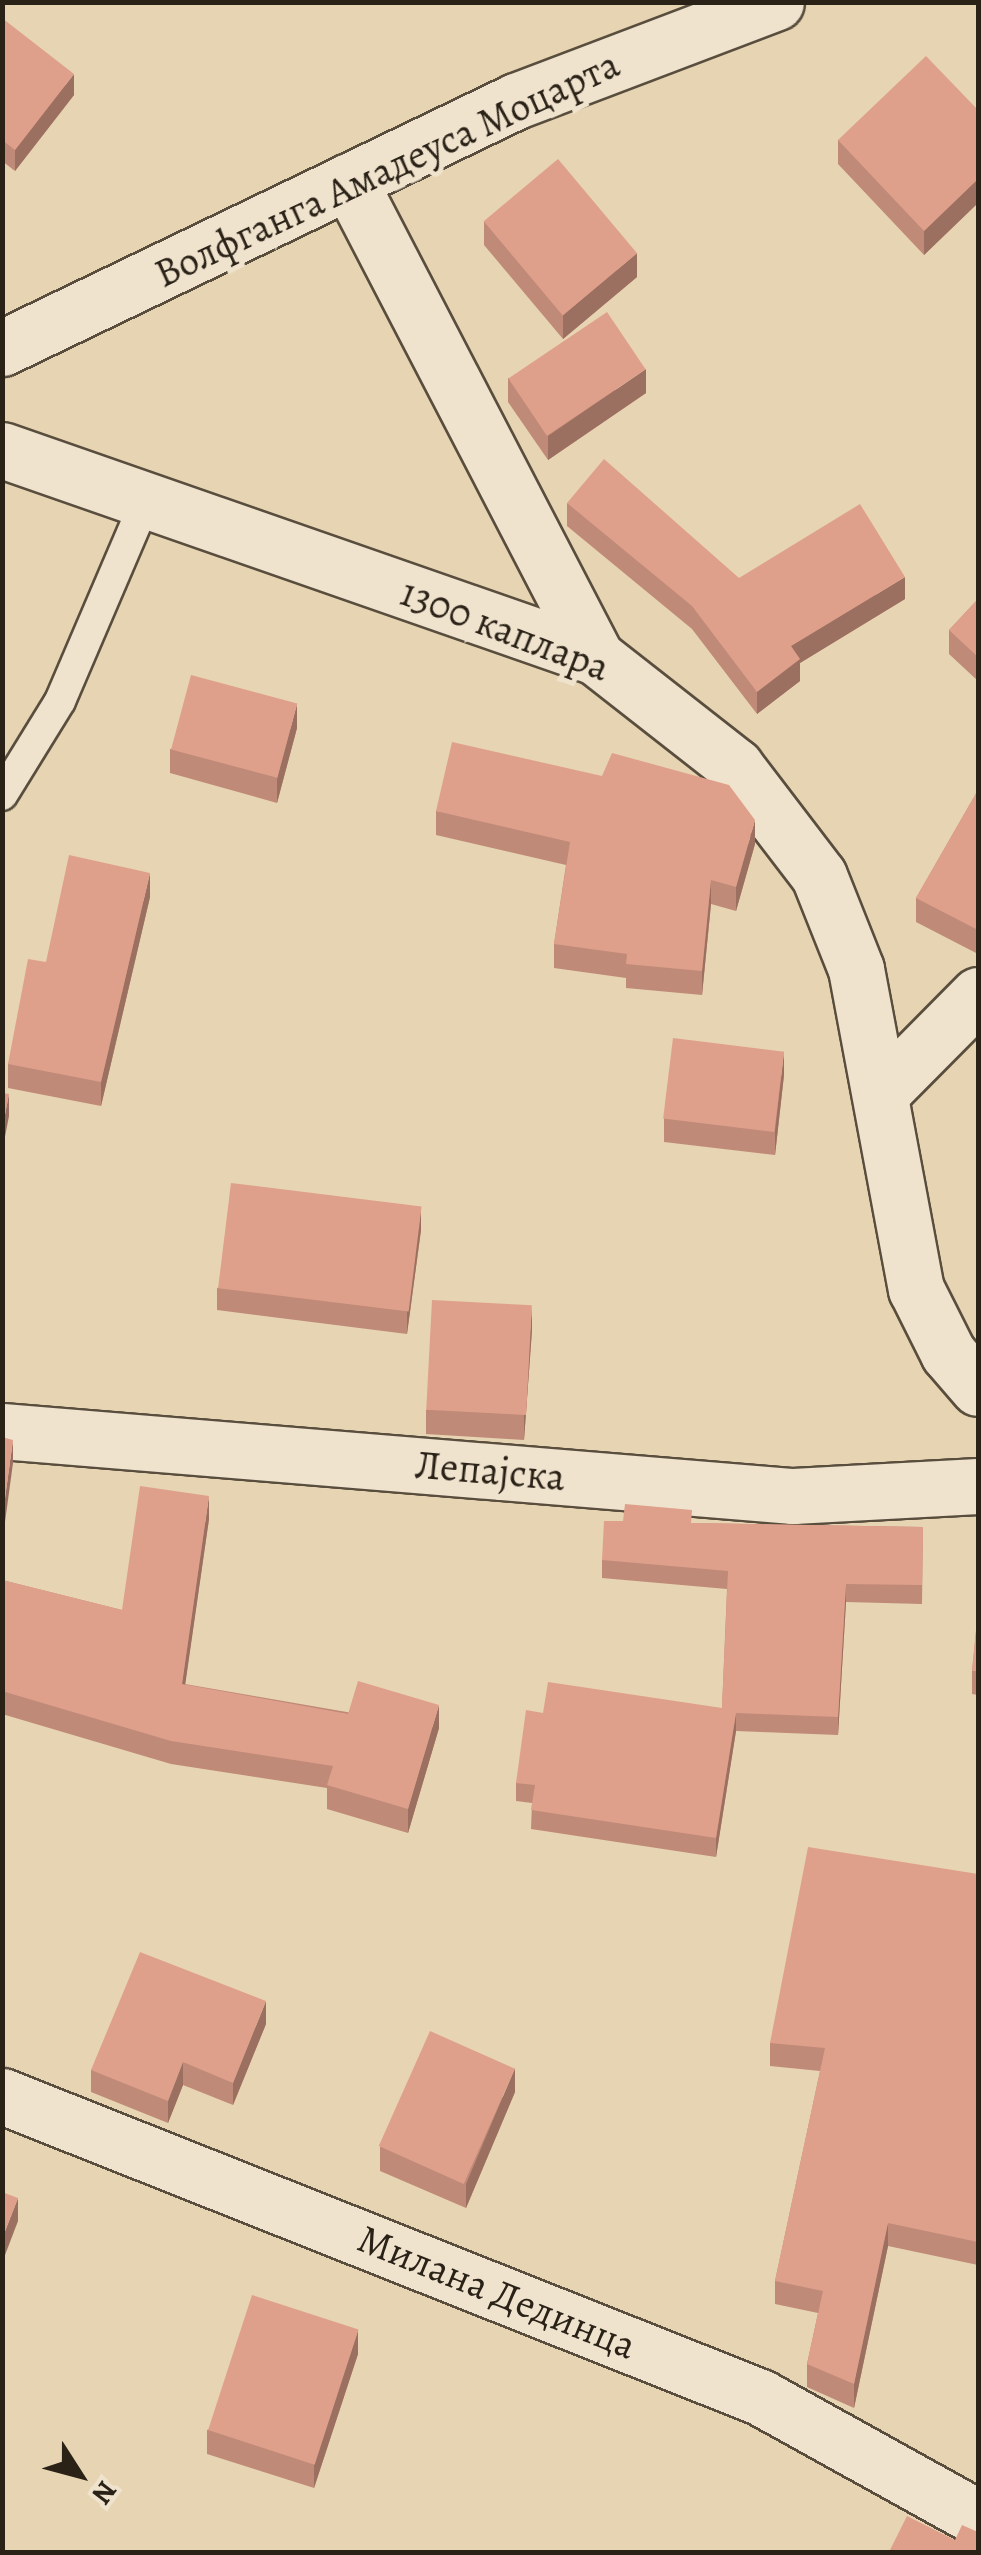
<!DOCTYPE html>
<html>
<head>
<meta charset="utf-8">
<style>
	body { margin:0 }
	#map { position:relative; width:981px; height:2555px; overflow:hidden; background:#e7d4b2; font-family:Alegreya,serif }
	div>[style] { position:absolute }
	.roads { filter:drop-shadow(2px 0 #594e3e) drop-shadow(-2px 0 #594e3e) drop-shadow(0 2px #594e3e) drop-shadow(0 -2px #594e3e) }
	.service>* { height:30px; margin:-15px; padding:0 15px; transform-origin:15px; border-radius:15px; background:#efe3cd }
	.minor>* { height:55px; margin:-27.5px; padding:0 27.5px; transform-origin:27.5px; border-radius:27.5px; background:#efe3cd }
	.wall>* { inset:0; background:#c08a78 }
	.shaded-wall>* { inset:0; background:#9c7061 }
	.building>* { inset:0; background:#dfa08b; transform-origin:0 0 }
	span { translate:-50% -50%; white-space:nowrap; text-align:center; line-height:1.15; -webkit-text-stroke:10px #efe3cd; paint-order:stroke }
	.street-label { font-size:40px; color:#2a2117 }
	.frame { position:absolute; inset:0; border:5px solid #2a2117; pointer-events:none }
	.north { position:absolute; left:30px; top:2425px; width:100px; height:100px; -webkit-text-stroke:8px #efe3cd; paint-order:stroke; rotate:126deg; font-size:28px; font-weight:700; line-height:40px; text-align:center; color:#2a2117 }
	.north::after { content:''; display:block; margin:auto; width:35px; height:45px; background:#2a2117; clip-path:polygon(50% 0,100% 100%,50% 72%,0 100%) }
</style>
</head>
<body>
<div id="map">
	<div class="roads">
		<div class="service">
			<div style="left:2px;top:795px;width:110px;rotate:-58.3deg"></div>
			<div style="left:60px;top:701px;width:219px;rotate:-66.8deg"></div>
		</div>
		<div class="minor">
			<div style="left:349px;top:181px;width:536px;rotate:62.57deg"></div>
			<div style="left:2px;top:348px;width:570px;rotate:-25.67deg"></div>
			<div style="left:516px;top:101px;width:278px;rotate:-20.8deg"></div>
			<div style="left:2px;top:450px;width:629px;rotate:19.21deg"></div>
			<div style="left:596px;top:657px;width:177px;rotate:38.1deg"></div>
			<div style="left:735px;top:766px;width:138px;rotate:52.6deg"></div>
			<div style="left:819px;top:876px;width:100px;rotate:68.3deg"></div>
			<div style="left:856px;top:969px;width:326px;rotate:79.4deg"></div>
			<div style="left:916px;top:1289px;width:72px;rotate:63.4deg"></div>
			<div style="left:948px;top:1353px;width:46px;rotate:49.4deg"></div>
			<div style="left:883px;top:1091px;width:135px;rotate:-45.3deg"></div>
			<div style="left:2px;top:1431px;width:794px;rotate:4.7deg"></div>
			<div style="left:793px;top:1496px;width:185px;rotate:-3.1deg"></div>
			<div style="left:2px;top:2096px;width:816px;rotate:21.66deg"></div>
			<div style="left:760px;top:2397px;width:249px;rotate:29deg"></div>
		</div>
	</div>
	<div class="wall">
		<div style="clip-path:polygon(2px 18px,74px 95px,15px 171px,2px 161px)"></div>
		<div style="clip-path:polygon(978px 110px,978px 203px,924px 255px,838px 164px,838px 140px)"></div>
		<div style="clip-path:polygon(484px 221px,637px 277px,563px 339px,484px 245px)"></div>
		<div style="clip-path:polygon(508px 378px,646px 393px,548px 460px,508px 402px)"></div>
		<div style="clip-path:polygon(567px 503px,739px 578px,905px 599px,800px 663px,800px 681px,757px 714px,692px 629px,567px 526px)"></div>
		<div style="clip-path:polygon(978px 599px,978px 681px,949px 654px,949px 630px)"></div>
		<div style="clip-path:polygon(297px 728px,277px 803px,170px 773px,170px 749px)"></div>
		<div style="clip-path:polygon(978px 790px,978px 954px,916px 922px,916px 898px)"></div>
		<div style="clip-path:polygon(436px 811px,755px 844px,736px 911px,711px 904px,702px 995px,626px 988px,626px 978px,554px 968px,554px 944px,566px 865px,436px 835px)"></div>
		<div style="clip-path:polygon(150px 897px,101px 1106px,8px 1088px,8px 1064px,46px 962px)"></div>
		<div style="clip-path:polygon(784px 1075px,775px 1155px,664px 1142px,664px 1118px)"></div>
		<div style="clip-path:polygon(421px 1230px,407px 1334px,217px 1310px,217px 1288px)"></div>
		<div style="clip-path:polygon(532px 1330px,524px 1440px,426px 1434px,426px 1410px)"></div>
		<div style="clip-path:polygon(209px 1519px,185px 1684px,439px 1728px,408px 1833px,327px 1809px,327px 1788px,171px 1764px,2px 1714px,2px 1580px,122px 1610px)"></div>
		<div style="clip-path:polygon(692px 1523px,923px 1527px,922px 1604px,846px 1602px,838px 1735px,736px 1731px,716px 1857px,531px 1829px,532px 1803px,516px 1801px,516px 1783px,543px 1713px,722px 1708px,727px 1589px,602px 1578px,602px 1560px)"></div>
		<div style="clip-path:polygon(978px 1611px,978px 1695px,972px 1694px,972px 1671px)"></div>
		<div style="clip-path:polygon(978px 1874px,978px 2265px,888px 2246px,854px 2408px,807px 2387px,807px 2364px,818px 2313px,775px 2304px,775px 2281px,820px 2071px,770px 2066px,770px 2043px)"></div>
		<div style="clip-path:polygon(266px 2024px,233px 2105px,183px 2085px,168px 2123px,91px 2092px,91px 2070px)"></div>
		<div style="clip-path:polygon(515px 2092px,466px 2208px,380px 2171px,380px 2147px)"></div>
		<div style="clip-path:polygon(358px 2354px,314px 2488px,207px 2454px,207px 2430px)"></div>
	</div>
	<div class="shaded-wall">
		<div style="clip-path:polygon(74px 74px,74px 95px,15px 171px,15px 150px)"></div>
		<div style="clip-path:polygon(978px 179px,978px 203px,924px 255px,924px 231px)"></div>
		<div style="clip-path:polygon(637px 253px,637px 277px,563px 339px,563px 315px)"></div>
		<div style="clip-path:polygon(646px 369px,646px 393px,548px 460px,548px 436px)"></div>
		<div style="clip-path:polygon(905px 577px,905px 599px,800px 663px,800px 681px,757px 714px,757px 692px,791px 646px)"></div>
		<div style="clip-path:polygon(297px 704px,297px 728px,277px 803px,277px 779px)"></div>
		<div style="clip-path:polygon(755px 820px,755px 844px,736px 911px,736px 887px)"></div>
		<div style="clip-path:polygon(150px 873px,150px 897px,101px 1106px,101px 1082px)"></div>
		<div style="clip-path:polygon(711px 880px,711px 904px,702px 995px,702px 971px)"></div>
		<div style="clip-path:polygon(784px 1051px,784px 1075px,775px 1155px,775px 1131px)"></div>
		<div style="clip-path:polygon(9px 1094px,9px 1116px,2px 1152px,2px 1130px)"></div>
		<div style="clip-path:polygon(421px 1208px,421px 1230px,407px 1334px,407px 1312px)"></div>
		<div style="clip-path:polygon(532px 1306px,532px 1330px,524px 1440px,524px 1416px)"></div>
		<div style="clip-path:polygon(13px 1440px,13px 1463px,2px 1544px,2px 1520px)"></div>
		<div style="clip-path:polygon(209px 1496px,209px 1519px,182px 1707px,182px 1684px)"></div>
		<div style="clip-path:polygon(846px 1584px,846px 1602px,838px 1735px,838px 1717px)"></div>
		<div style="clip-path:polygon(439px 1705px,439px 1728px,408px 1833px,408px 1809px)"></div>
		<div style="clip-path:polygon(736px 1713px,736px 1731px,716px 1857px,716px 1838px)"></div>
		<div style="clip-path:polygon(266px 2001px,266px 2024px,233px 2105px,233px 2083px)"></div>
		<div style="clip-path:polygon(183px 2062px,183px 2085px,168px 2123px,168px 2101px)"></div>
		<div style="clip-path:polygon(515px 2068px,515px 2092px,466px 2208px,466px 2184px)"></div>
		<div style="clip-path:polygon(18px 2198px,18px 2221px,2px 2263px,2px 2239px)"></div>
		<div style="clip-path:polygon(888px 2223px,888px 2246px,854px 2408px,854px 2384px)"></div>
		<div style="clip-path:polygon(358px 2330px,358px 2354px,314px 2488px,314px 2464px)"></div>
	</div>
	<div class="building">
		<div style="clip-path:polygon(2px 18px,74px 74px,15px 150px,2px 140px)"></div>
		<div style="clip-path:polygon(926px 56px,978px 110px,978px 179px,924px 231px,838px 140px)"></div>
		<div style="left:558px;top:159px;width:123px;height:97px;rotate:50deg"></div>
		<div style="left:607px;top:312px;width:69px;height:119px;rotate:56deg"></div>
		<div style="clip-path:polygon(604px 459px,739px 578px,860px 504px,905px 577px,791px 646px,800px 659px,757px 692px,692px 606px,567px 503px)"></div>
		<div style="clip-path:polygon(978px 599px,978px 657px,949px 630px)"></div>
		<div style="left:191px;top:675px;width:110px;height:77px;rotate:15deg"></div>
		<div style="clip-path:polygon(452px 742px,602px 776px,612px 753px,729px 785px,755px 820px,736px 887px,711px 880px,702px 971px,626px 964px,627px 954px,554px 944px,570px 842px,436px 811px)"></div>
		<div style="clip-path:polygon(978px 790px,978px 930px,916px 898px)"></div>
		<div style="clip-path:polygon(69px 855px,150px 873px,101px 1082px,8px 1064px,28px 959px,46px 962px)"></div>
		<div style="left:673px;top:1038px;width:112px;height:81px;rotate:7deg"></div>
		<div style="clip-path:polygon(2px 1093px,9px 1094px,2px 1130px)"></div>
		<div style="clip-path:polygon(978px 1151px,978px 1186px,976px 1186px)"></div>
		<div style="left:231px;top:1183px;width:192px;height:106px;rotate:7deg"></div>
		<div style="left:432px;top:1300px;width:100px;height:110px;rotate:3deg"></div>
		<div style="clip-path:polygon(2px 1437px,13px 1440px,2px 1520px)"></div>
		<div style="clip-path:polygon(140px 1486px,209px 1496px,182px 1684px,348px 1714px,358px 1681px,439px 1705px,408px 1809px,327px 1785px,333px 1766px,171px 1741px,2px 1691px,2px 1580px,122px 1610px)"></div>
		<div style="clip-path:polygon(625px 1504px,692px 1510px,691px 1523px,923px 1527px,922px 1585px,846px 1584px,838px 1717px,736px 1713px,716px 1838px,531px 1810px,535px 1785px,516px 1783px,526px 1710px,543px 1713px,548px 1682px,722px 1708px,728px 1571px,602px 1560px,604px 1521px,623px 1521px)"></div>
		<div style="clip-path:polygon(978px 1611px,978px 1671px,972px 1671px)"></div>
		<div style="clip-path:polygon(808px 1847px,978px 1874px,978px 2242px,888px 2223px,854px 2384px,807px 2364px,823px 2291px,775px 2281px,825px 2048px,770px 2043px)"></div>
		<div style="clip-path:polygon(140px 1952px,266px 2001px,233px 2083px,183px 2062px,168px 2101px,91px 2070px)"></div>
		<div style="left:430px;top:2031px;width:93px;height:126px;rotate:24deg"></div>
		<div style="clip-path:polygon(2px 2192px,18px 2198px,2px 2239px)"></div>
		<div style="left:252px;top:2295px;width:112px;height:142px;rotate:18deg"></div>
		<div style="clip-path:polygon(907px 2516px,955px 2540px,962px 2525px,978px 2532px,978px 2552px,889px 2552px)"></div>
	</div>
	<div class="street-label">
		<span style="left:387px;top:169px;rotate:-25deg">Волфганга Амадеуса Моцарта</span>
		<span style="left:505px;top:630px;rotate:21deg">1300 каплара</span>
		<span style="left:490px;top:1471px;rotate:5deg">Лепајска</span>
		<span style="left:497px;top:2292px;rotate:22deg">Милана Дединца</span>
	</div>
	<div class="frame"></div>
	<div class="north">N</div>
</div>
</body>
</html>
